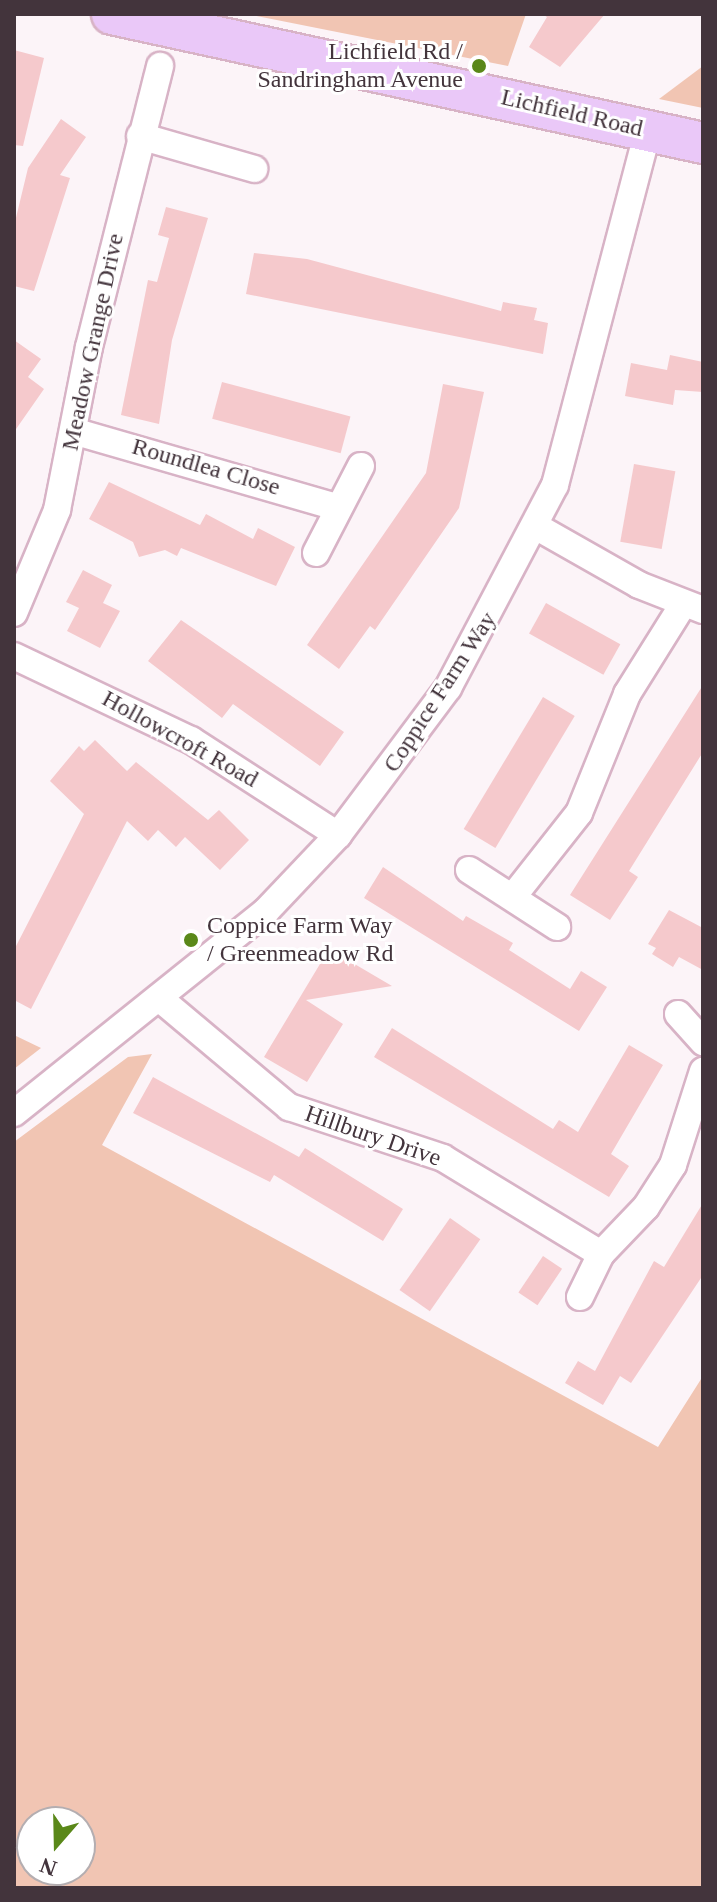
<!DOCTYPE html>
<html>
<head>
<meta charset="utf-8">
<style>
	body { margin:0 }
	#map { position:relative; width:717px; height:1902px; overflow:hidden; background:#fcf4f8; font-family:"Times New Roman",serif }
	div>[style] { position:absolute }
	.green>* { inset:0; background:#f1c5b3 }
	.building>* { inset:0; background:#f5c9cc; transform-origin:0 0 }
	.roads { filter:drop-shadow(2px 0 #d8b3c6) drop-shadow(-2px 0 #d8b3c6) drop-shadow(0 2px #d8b3c6) drop-shadow(0 -2px #d8b3c6) }
	.minor>* { height:26px; margin:-13px; padding:0 13px; transform-origin:13px; border-radius:13px; background:#fff }
	.primary>* { height:40px; margin:-20px; padding:0 20px; transform-origin:20px; border-radius:20px; background:#eac8f8 }
	.dots>* { width:22px; height:22px; translate:-50% -50%; box-sizing:border-box; border:4px solid #fff; border-radius:50% }
	span { translate:-50% -50%; white-space:nowrap; text-align:center; line-height:1.15; -webkit-text-stroke:6px #fff; paint-order:stroke }
	.poi-label { font-size:24px; color:#43343c }
	.right { translate:-100% -50%; text-align:right }
	.left { translate:0 -50%; text-align:left }
	.street-label { font-size:24px; color:#43343c }
	.frame { position:absolute; inset:0; border:16px solid #43343c; pointer-events:none }
	.north { position:absolute; left:16px; top:1806px; width:80px; height:80px; box-sizing:border-box; background:#fff; border:2px solid #b4aeb1; border-radius:50%; rotate:200deg; font-size:22px; font-weight:700; line-height:32px; text-align:center; color:#43343c }
	.north::after { content:''; display:block; margin:auto; width:28px; height:36px; background:#5a8819; clip-path:polygon(50% 0,100% 100%,50% 72%,0 100%) }
</style>
</head>
<body>
<div id="map">
	<div class="green">
		<div style="clip-path:polygon(247px 14px,526px 14px,508px 66px)"></div>
		<div style="clip-path:polygon(703px 66px,703px 108px,659px 99px)"></div>
		<div style="clip-path:polygon(14px 1035px,41px 1048px,14px 1069px)"></div>
		<div style="clip-path:polygon(evenodd,152px 1054px,102px 1145px,658px 1447px,703px 1376px,703px 1888px,14px 1888px,14px 1142px,128px 1057px,152px 1054px,32px 1822px,80px 1822px,80px 1870px,32px 1870px,32px 1822px)"></div>
	</div>
	<div class="building">
		<div style="clip-path:polygon(542px 14px,605px 14px,560px 67px,529px 47px,547px 17px)"></div>
		<div style="clip-path:polygon(14px 50px,44px 58px,23px 146px,14px 145px)"></div>
		<div style="clip-path:polygon(61px 119px,86px 137px,60px 175px,70px 178px,34px 291px,14px 286px,14px 226px,28px 168px)"></div>
		<div style="clip-path:polygon(166px 207px,208px 218px,172px 340px,159px 424px,121px 415px,148px 280px,157px 282px,169px 238px,158px 235px)"></div>
		<div style="clip-path:polygon(254px 253px,307px 259px,501px 311px,503px 302px,537px 308px,534px 320px,548px 323px,543px 354px,246px 294px)"></div>
		<div style="clip-path:polygon(14px 340px,41px 359px,28px 377px,44px 389px,14px 432px)"></div>
		<div style="clip-path:polygon(670px 355px,703px 362px,703px 392px,675px 390px,673px 405px,625px 396px,631px 363px,667px 370px)"></div>
		<div style="left:222px;top:382px;width:133px;height:38px;rotate:15deg"></div>
		<div style="clip-path:polygon(443px 384px,484px 392px,459px 508px,375px 630px,370px 626px,339px 669px,307px 645px,426px 473px)"></div>
		<div style="left:634px;top:464px;width:42px;height:79px;rotate:10deg"></div>
		<div style="clip-path:polygon(109px 482px,200px 525px,206px 514px,253px 539px,258px 528px,295px 547px,276px 586px,181px 548px,177px 556px,165px 550px,139px 557px,133px 542px,89px 519px)"></div>
		<div style="clip-path:polygon(83px 570px,112px 585px,103px 603px,120px 611px,100px 648px,67px 631px,79px 608px,66px 602px)"></div>
		<div style="left:546px;top:603px;width:85px;height:35px;rotate:29deg"></div>
		<div style="clip-path:polygon(181px 620px,344px 732px,320px 766px,233px 704px,222px 718px,148px 661px)"></div>
		<div style="clip-path:polygon(703px 685px,703px 752px,629px 871px,638px 877px,610px 920px,570px 895px)"></div>
		<div style="left:543px;top:697px;width:37px;height:154px;rotate:31deg"></div>
		<div style="clip-path:polygon(95px 740px,127px 771px,136px 762px,208px 820px,219px 810px,249px 840px,220px 870px,185px 837px,176px 847px,158px 830px,148px 841px,127px 821px,31px 1009px,14px 1000px,14px 950px,84px 814px,50px 781px,79px 746px,84px 751px)"></div>
		<div style="clip-path:polygon(383px 867px,463px 921px,466px 916px,513px 943px,509px 950px,570px 989px,581px 971px,607px 987px,579px 1031px,364px 898px)"></div>
		<div style="clip-path:polygon(669px 910px,703px 928px,703px 970px,679px 957px,673px 967px,652px 954px,656px 948px,648px 944px)"></div>
		<div style="clip-path:polygon(329px 949px,392px 986px,306px 1000px,343px 1024px,307px 1082px,264px 1057px)"></div>
		<div style="clip-path:polygon(392px 1028px,553px 1129px,559px 1120px,578px 1132px,629px 1045px,663px 1065px,611px 1154px,629px 1166px,609px 1197px,374px 1057px)"></div>
		<div style="clip-path:polygon(153px 1077px,299px 1157px,305px 1148px,403px 1209px,383px 1241px,274px 1175px,270px 1182px,133px 1113px)"></div>
		<div style="clip-path:polygon(703px 1203px,703px 1275px,631px 1383px,620px 1376px,603px 1405px,565px 1383px,578px 1361px,595px 1371px,654px 1261px,664px 1267px)"></div>
		<div style="left:450px;top:1218px;width:37px;height:88px;rotate:35deg"></div>
		<div style="left:543px;top:1256px;width:23px;height:44px;rotate:34deg"></div>
	</div>
	<div class="roads">
		<div class="minor">
			<div style="left:140px;top:136px;width:119px;rotate:16.1deg"></div>
			<div style="left:73px;top:431px;width:275px;rotate:16.1deg"></div>
			<div style="left:537px;top:527px;width:117px;rotate:29.6deg"></div>
			<div style="left:639px;top:585px;width:69px;rotate:21.3deg"></div>
			<div style="left:316px;top:553px;width:98px;rotate:-62.7deg"></div>
			<div style="left:14px;top:613px;width:112px;rotate:-67.3deg"></div>
			<div style="left:57px;top:510px;width:166px;rotate:-78.9deg"></div>
			<div style="left:89px;top:347px;width:290px;rotate:-75.8deg"></div>
			<div style="left:14px;top:656px;width:196px;rotate:25.4deg"></div>
			<div style="left:191px;top:740px;width:175px;rotate:32.9deg"></div>
			<div style="left:469px;top:870px;width:105px;rotate:32.9deg"></div>
			<div style="left:515px;top:894px;width:103px;rotate:-51.7deg"></div>
			<div style="left:579px;top:813px;width:128px;rotate:-68deg"></div>
			<div style="left:627px;top:694px;width:104px;rotate:-58deg"></div>
			<div style="left:159px;top:998px;width:170px;rotate:40deg"></div>
			<div style="left:289px;top:1107px;width:162px;rotate:18.3deg"></div>
			<div style="left:443px;top:1158px;width:185px;rotate:31.3deg"></div>
			<div style="left:678px;top:1014px;width:38px;rotate:48deg"></div>
			<div style="left:14px;top:1113px;width:323px;rotate:-38.7deg"></div>
			<div style="left:266px;top:911px;width:105px;rotate:-46.5deg"></div>
			<div style="left:338px;top:835px;width:184px;rotate:-53.2deg"></div>
			<div style="left:448px;top:688px;width:229px;rotate:-62.2deg"></div>
			<div style="left:555px;top:485px;width:367px;rotate:-75.3deg"></div>
			<div style="left:580px;top:1297px;width:48px;rotate:-64deg"></div>
			<div style="left:601px;top:1254px;width:65px;rotate:-46.2deg"></div>
			<div style="left:646px;top:1207px;width:50px;rotate:-57.3deg"></div>
			<div style="left:673px;top:1165px;width:99px;rotate:-72.3deg"></div>
		</div>
		<div class="primary">
			<div style="left:112px;top:14px;width:605px;rotate:12.31deg"></div>
		</div>
	</div>
	<div class="dots">
		<div style="left:479px;top:66px;background:#5a8819"></div>
		<div style="left:191px;top:940px;background:#5a8819"></div>
	</div>
	<div class="poi-label">
		<span class="right" style="left:463px;top:66px">Lichfield Rd /<br>Sandringham Avenue</span>
		<span class="left" style="left:207px;top:940px">Coppice Farm Way<br>/ Greenmeadow Rd</span>
	</div>
	<div class="street-label">
		<span style="left:572px;top:113px;rotate:13deg">Lichfield Road</span>
		<span style="left:93px;top:342px;rotate:-78deg">Meadow Grange Drive</span>
		<span style="left:206px;top:467px;rotate:16deg">Roundlea Close</span>
		<span style="left:440px;top:692px;rotate:-57deg">Coppice Farm Way</span>
		<span style="left:180px;top:739px;rotate:29deg">Hollowcroft Road</span>
		<span style="left:373px;top:1136px;rotate:19deg">Hillbury Drive</span>
	</div>
	<div class="frame"></div>
	<div class="north">N</div>
</div>
</body>
</html>
